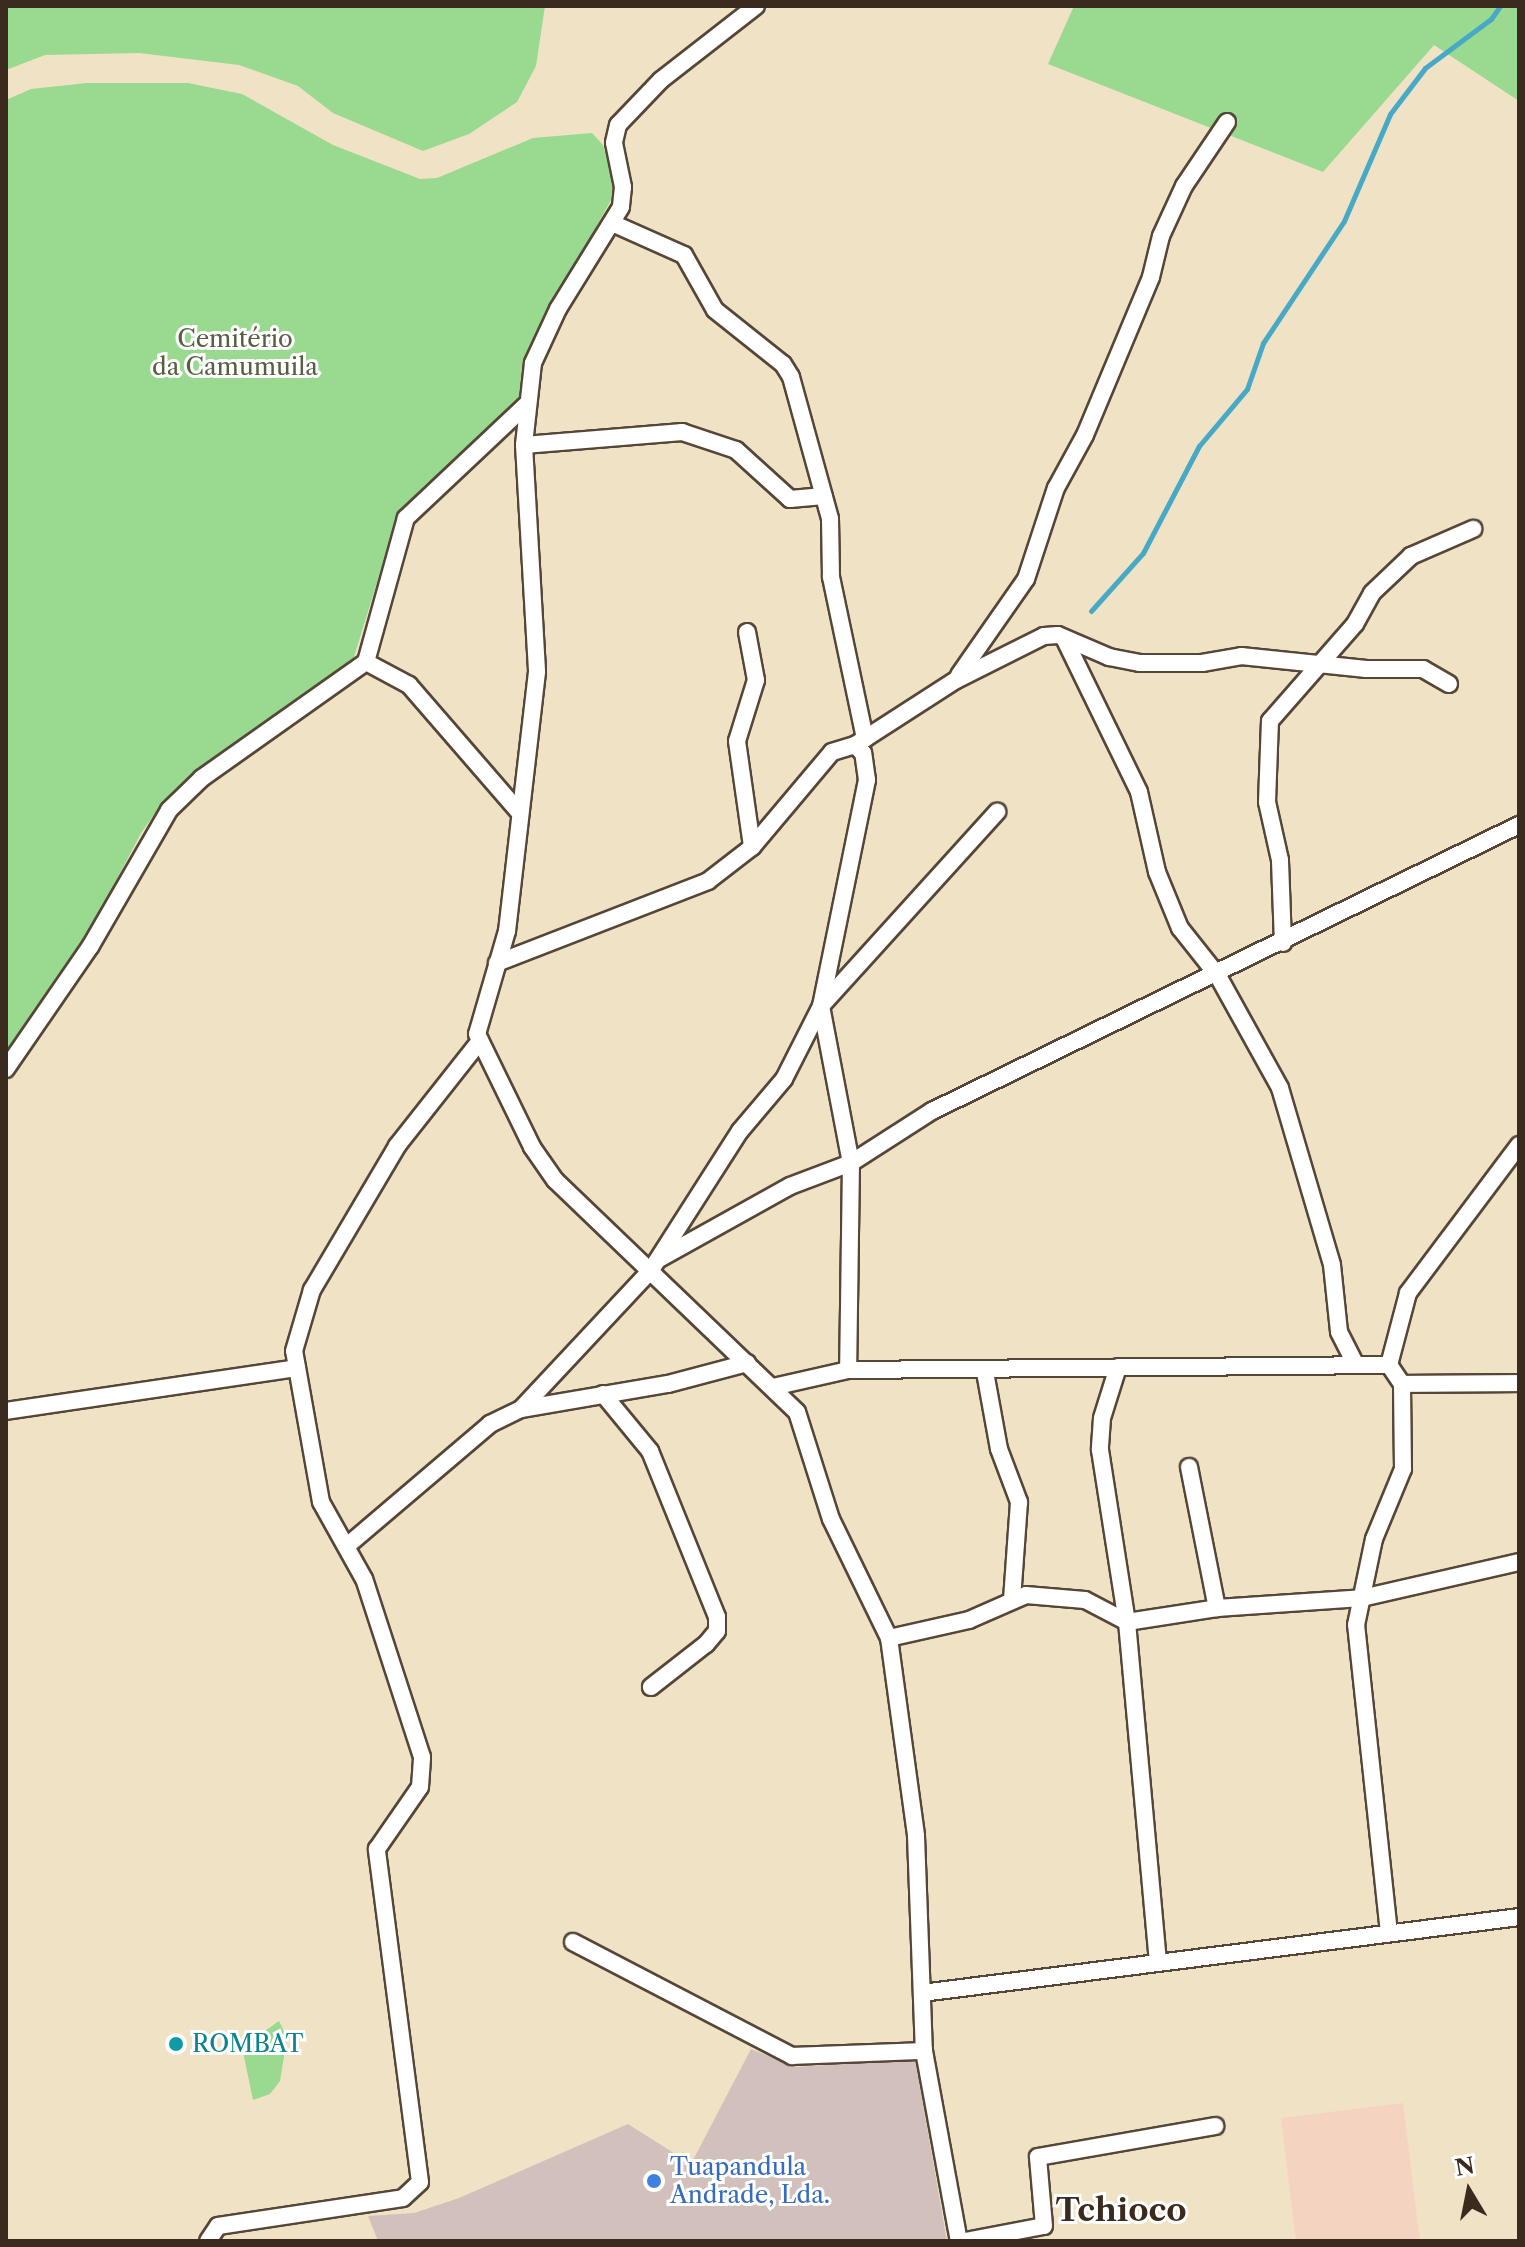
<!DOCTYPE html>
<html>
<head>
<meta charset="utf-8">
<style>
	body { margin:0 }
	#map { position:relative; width:1525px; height:2247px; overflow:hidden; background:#f0e2c5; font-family:"Libre Caslon Text",serif }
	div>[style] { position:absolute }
	.built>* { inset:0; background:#f5d3c1; transform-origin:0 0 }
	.industrial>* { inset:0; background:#d1c0bc }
	.green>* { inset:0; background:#99d990 }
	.stream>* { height:5px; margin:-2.5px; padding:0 2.5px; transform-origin:2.5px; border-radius:2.5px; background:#46a9c5 }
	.roads { filter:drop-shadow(2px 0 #564637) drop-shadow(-2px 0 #564637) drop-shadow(0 2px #564637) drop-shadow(0 -2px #564637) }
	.minor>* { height:16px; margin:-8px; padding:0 8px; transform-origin:8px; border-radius:8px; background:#fff }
	.dots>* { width:22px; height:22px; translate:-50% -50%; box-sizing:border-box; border:4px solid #fff; border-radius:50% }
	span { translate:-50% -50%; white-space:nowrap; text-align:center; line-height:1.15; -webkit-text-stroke:6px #fff; paint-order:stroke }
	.park-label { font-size:24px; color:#575f40 }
	.culture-label { font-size:24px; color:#0d838f }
	.left { translate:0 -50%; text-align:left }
	.shop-label { font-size:24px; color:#366cbe }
	.district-label { font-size:32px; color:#3b2a1e; font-weight:700 }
	.frame { position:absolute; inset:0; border:8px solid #3b2a1e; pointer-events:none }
	.north { position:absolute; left:1429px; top:2151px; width:80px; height:80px; -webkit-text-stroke:6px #fff; paint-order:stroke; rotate:350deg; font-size:22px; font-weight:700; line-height:32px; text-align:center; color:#3b2a1e }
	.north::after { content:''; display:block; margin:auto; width:28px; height:36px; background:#3b2a1e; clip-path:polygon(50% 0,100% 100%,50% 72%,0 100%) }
</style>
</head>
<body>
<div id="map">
	<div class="built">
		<div style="left:1403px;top:2103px;width:139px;height:123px;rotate:83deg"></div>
	</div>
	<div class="industrial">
		<div style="clip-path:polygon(751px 2049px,796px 2067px,915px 2059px,947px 2241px,378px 2241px,368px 2216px,414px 2213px,459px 2198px,628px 2124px,691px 2164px)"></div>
	</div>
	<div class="green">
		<div style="clip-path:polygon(6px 6px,545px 6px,536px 66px,517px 102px,469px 134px,423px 151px,333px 113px,298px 86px,239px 65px,139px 53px,45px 55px,6px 70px)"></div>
		<div style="clip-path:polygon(1074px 6px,1519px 6px,1519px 101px,1434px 45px,1323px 172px,1048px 64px)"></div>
		<div style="clip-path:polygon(87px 83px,188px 83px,242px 94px,333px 145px,420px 179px,437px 178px,533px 138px,592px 133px,603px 145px,613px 176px,612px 198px,529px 349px,519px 398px,412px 499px,396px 521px,353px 660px,193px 774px,164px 801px,141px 833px,85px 940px,6px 1054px,6px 100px,31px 89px)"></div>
		<div style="clip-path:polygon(279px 2021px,287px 2038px,280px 2081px,270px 2094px,253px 2100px,242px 2047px)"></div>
	</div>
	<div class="stream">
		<div style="left:1091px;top:611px;width:78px;rotate:-48.1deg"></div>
		<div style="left:1143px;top:553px;width:121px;rotate:-62.4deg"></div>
		<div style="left:1199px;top:446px;width:75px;rotate:-49.9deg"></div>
		<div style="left:1247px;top:389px;width:49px;rotate:-70.8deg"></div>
		<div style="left:1263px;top:343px;width:146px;rotate:-56.4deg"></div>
		<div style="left:1344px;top:221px;width:116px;rotate:-66.7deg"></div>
		<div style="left:1390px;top:114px;width:58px;rotate:-52.7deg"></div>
		<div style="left:1425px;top:68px;width:82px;rotate:-36.6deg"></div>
		<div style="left:1491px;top:19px;width:16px;rotate:-55deg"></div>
	</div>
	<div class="roads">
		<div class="minor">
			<div style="left:756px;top:6px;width:120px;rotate:142.1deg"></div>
			<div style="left:661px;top:80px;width:62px;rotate:133.7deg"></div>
			<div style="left:618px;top:125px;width:18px;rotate:103deg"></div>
			<div style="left:614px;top:143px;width:45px;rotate:78.4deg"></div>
			<div style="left:623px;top:187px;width:20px;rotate:96deg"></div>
			<div style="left:621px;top:207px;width:120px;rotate:121.7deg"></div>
			<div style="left:558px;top:309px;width:60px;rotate:114.8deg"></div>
			<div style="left:533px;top:363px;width:82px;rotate:96.3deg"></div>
			<div style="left:524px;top:445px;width:227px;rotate:86.7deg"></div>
			<div style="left:537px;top:672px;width:261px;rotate:96.6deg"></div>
			<div style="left:507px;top:931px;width:107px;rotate:106.2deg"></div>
			<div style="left:477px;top:1034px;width:126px;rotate:64deg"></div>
			<div style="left:532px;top:1147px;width:40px;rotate:55.1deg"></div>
			<div style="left:555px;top:1180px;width:335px;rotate:43.8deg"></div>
			<div style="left:797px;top:1412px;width:112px;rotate:72.4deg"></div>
			<div style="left:831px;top:1519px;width:132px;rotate:64deg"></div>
			<div style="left:889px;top:1638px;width:200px;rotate:82.2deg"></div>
			<div style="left:916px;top:1836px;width:215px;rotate:87.9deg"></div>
			<div style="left:924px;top:2051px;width:193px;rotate:79.6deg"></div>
			<div style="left:612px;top:223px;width:79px;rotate:24deg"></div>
			<div style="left:684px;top:255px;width:63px;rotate:60.6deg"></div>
			<div style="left:715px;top:310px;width:87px;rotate:38.5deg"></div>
			<div style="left:783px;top:364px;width:15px;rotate:58deg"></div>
			<div style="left:791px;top:377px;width:147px;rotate:74.6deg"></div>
			<div style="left:830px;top:519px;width:58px;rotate:89deg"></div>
			<div style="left:831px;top:577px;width:165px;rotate:78.1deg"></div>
			<div style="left:524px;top:445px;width:159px;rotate:-4.7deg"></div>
			<div style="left:682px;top:432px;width:57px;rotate:18.4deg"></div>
			<div style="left:736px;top:450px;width:73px;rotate:42.2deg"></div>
			<div style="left:790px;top:499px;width:34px;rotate:-5deg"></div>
			<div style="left:747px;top:632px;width:49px;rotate:79.4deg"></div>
			<div style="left:756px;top:680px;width:64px;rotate:107.3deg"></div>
			<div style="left:737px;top:741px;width:107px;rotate:81.9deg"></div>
			<div style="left:1064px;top:638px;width:171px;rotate:64deg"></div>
			<div style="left:1139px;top:792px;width:82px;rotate:77.3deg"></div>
			<div style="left:1157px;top:872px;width:61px;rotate:67.7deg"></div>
			<div style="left:1180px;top:928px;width:61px;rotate:51.6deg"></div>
			<div style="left:1218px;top:976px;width:128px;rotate:61deg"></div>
			<div style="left:1280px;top:1088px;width:184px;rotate:73.6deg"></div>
			<div style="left:1332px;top:1265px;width:67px;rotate:84deg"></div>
			<div style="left:1339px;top:1332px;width:37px;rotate:63deg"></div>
			<div style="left:366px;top:662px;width:49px;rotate:28.1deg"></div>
			<div style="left:409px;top:685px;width:168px;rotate:49.1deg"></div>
			<div style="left:959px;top:675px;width:117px;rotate:-55.1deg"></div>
			<div style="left:1026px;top:579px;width:96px;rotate:-71.8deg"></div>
			<div style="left:1056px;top:488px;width:60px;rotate:-61.3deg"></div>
			<div style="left:1085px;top:435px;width:171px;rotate:-67.3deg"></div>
			<div style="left:1151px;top:277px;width:42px;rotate:-76.3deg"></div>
			<div style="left:1161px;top:236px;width:55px;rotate:-65.3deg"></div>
			<div style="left:1184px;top:186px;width:77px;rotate:-56.1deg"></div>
			<div style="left:1283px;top:943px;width:83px;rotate:-92.1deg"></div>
			<div style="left:1280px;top:860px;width:59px;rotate:-102.6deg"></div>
			<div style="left:1267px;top:802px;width:81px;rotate:-87.9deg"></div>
			<div style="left:1270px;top:721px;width:129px;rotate:-48.8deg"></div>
			<div style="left:1355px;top:624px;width:35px;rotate:-61deg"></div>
			<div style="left:1372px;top:593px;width:54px;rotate:-43.5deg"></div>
			<div style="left:1411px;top:556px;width:68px;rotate:-23.5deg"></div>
			<div style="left:497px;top:963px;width:226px;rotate:-21.2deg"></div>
			<div style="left:708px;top:881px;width:56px;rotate:-37.7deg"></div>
			<div style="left:752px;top:847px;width:124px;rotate:-49.9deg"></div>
			<div style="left:832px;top:752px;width:24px;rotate:-17deg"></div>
			<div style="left:855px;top:745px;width:120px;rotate:-32.8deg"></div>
			<div style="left:956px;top:680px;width:98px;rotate:-26.6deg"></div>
			<div style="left:1044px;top:636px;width:14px;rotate:-4deg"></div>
			<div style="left:1058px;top:635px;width:56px;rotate:23.3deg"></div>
			<div style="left:1109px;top:657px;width:32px;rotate:11deg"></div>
			<div style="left:1140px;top:663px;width:62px"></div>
			<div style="left:1202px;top:663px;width:40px;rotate:-10deg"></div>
			<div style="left:1241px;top:656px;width:126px;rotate:5.9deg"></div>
			<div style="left:1366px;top:669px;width:57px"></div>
			<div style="left:1423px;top:669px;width:30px;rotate:30deg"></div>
			<div style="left:822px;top:1005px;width:261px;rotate:-47.8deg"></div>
			<div style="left:821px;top:1006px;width:160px;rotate:79.2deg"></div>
			<div style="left:851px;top:1163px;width:207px;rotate:90.8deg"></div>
			<div style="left:6px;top:1069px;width:148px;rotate:-55.5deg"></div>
			<div style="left:90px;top:947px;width:158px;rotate:-60deg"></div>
			<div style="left:169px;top:810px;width:46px;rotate:-44.1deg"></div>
			<div style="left:202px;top:778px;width:201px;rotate:-35.3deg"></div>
			<div style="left:366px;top:662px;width:149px;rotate:-74.5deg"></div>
			<div style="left:406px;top:518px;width:165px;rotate:-43.3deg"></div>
			<div style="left:659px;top:1259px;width:150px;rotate:-29.1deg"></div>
			<div style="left:790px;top:1186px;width:65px;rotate:-20.7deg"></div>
			<div style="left:851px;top:1163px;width:96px;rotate:-32.7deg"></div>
			<div style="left:932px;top:1111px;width:653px;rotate:-25.98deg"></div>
			<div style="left:1118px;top:1367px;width:53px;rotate:107.4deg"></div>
			<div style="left:1102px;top:1418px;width:32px;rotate:94deg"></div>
			<div style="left:1100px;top:1450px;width:174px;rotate:81.1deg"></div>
			<div style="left:1127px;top:1622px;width:341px;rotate:84.8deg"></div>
			<div style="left:985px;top:1372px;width:78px;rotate:79.7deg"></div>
			<div style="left:999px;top:1449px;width:57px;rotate:69.3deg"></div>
			<div style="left:1019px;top:1502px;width:97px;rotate:94.1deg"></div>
			<div style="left:1402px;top:1384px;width:117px;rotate:-0.5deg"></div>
			<div style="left:773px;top:1387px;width:77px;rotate:-12.8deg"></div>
			<div style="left:848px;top:1370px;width:541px;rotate:-0.53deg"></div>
			<div style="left:603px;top:1394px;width:74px;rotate:50.5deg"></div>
			<div style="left:650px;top:1451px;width:179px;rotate:68deg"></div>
			<div style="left:717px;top:1617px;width:14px;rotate:90deg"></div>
			<div style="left:717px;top:1631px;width:17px;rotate:130deg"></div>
			<div style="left:706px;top:1644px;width:70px;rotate:142deg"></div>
			<div style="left:521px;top:1409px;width:190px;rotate:-46.9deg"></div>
			<div style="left:651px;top:1270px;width:165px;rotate:-57.4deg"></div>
			<div style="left:740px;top:1131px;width:68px;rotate:-49.8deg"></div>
			<div style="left:784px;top:1079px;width:82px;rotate:-63.1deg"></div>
			<div style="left:821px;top:1006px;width:231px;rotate:-78.5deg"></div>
			<div style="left:867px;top:780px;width:27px;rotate:-98deg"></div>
			<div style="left:863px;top:753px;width:11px;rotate:-135deg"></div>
			<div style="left:6px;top:1411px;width:294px;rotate:-8.4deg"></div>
			<div style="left:1189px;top:1467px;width:144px;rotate:78.8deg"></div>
			<div style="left:348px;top:1545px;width:187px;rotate:-40.4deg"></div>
			<div style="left:490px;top:1424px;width:34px;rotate:-26deg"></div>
			<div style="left:521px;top:1409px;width:149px;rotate:-9.7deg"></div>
			<div style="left:668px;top:1384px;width:82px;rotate:-14.9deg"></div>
			<div style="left:889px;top:1638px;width:82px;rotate:-12.7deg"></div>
			<div style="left:969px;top:1620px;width:62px;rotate:-23.7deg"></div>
			<div style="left:1026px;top:1595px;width:59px;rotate:4.8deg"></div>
			<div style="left:1085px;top:1600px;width:47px;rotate:27.6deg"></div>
			<div style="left:1127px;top:1622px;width:91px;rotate:-8.8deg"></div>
			<div style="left:1217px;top:1608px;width:145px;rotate:-3.9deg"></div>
			<div style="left:1362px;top:1598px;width:161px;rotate:-12.9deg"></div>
			<div style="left:1389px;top:1933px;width:310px;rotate:-96.1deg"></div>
			<div style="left:1356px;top:1625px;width:88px;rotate:-78.2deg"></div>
			<div style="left:1374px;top:1539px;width:76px;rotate:-67.5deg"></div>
			<div style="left:1403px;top:1469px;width:85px;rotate:-90.7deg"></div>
			<div style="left:1402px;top:1384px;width:23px;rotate:-124deg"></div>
			<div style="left:1389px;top:1365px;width:74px;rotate:-75.2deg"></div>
			<div style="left:1408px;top:1293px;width:185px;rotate:-53.1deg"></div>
			<div style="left:573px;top:1942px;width:247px;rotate:27.5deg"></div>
			<div style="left:792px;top:2056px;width:132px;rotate:-2.2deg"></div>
			<div style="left:922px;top:1993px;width:602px;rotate:-7.25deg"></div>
			<div style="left:208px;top:2241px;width:18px;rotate:-56deg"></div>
			<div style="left:218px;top:2226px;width:187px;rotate:-8.6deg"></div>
			<div style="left:403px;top:2198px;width:23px;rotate:-43deg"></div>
			<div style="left:420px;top:2182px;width:336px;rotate:-97.4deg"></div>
			<div style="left:377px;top:1849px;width:75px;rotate:-55.3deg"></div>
			<div style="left:420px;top:1787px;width:30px;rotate:-86deg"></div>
			<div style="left:422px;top:1757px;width:187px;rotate:-108deg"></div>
			<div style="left:364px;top:1579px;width:88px;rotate:-119.2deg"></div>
			<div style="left:321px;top:1502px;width:153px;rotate:-100.1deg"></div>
			<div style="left:294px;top:1351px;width:64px;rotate:-73.6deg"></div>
			<div style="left:312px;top:1290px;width:167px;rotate:-59.4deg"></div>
			<div style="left:397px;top:1146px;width:134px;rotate:-51.7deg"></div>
			<div style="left:965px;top:2241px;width:80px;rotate:-10.8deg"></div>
			<div style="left:1044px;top:2226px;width:69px;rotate:-95deg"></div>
			<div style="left:1038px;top:2157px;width:180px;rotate:-9.9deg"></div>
		</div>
	</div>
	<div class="dots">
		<div style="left:176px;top:2044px;background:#0f9aa8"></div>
		<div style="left:654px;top:2181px;background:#3f7fe0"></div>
	</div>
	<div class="park-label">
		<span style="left:235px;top:353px">Cemitério<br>da Camumuila</span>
	</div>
	<div class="culture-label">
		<span class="left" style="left:192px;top:2044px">ROMBAT</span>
	</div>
	<div class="shop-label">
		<span class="left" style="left:670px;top:2181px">Tuapandula<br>Andrade, Lda.</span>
	</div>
	<div class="district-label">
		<span style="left:1121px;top:2210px">Tchioco</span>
	</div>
	<div class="frame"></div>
	<div class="north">N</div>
</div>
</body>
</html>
